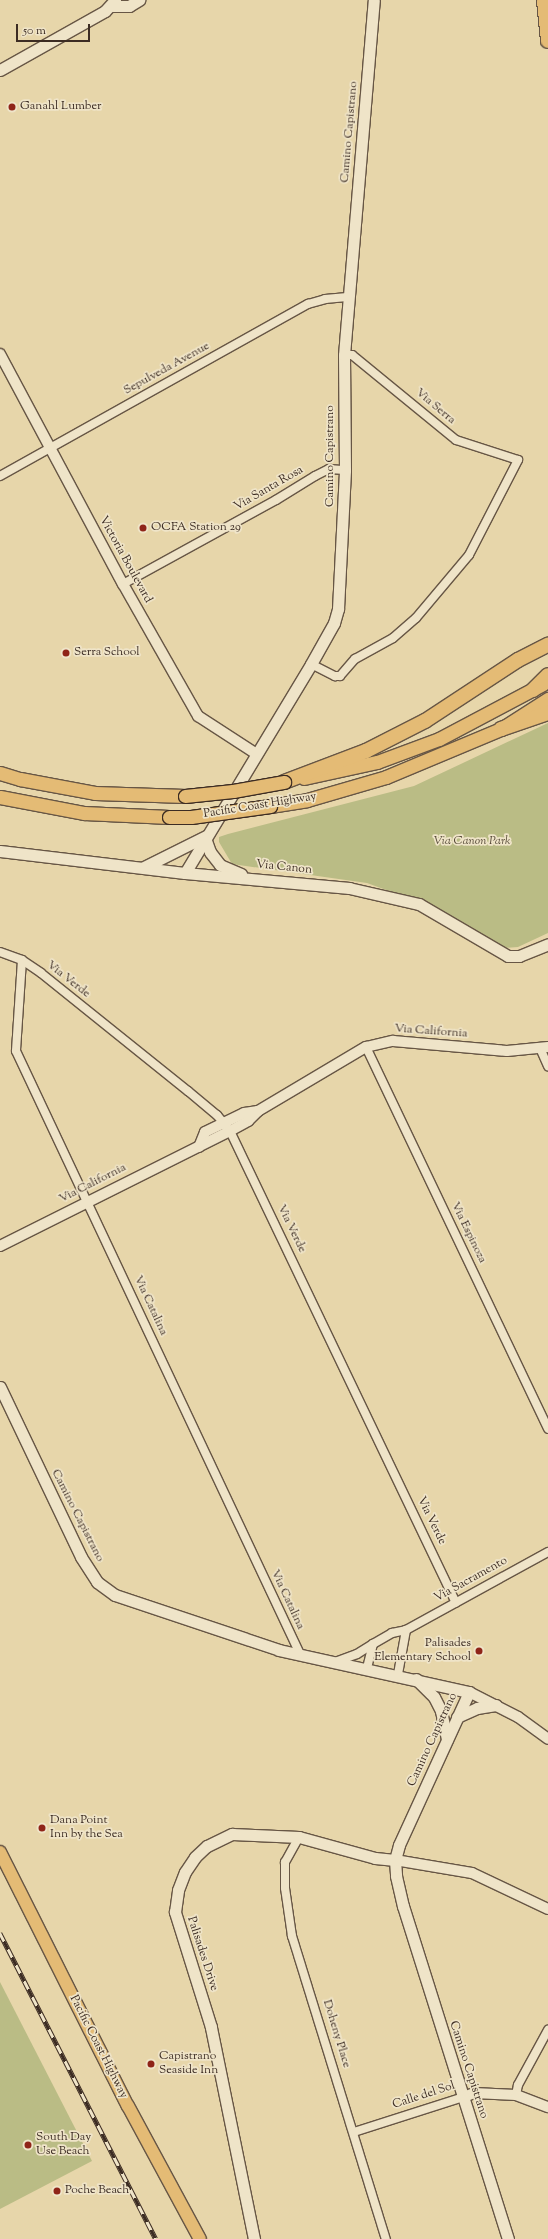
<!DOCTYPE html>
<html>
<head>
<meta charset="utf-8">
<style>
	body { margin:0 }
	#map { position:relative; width:548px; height:2239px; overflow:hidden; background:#e7d6aa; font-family:"Sorts Mill Goudy",serif }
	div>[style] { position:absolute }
	.green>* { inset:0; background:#babc85 }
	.roads { filter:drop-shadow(1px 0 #675645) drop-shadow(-1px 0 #675645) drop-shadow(0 1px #675645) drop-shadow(0 -1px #675645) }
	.minor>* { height:8px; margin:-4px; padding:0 4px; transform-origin:4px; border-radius:4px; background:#efe4c8 }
	.tertiary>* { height:10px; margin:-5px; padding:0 5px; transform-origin:5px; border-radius:5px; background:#efe4c8 }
	.secondary>* { height:11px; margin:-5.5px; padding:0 5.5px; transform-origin:5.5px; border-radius:5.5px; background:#efe4c8 }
	.primary>* { height:12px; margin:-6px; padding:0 6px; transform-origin:6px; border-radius:6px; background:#e4bb75 }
	.trunk>* { height:13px; margin:-6.5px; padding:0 6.5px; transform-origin:6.5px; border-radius:6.5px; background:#e4bb75 }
	.motorway>* { height:14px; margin:-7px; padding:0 7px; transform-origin:7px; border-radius:7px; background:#e4bb75 }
	.rail>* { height:4.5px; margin-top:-2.25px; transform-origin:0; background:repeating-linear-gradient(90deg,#efe4c8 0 9px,#3c2c23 0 18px); box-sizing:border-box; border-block:1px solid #3c2c23 }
	.bridges { filter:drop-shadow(1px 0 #3c2c23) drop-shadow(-1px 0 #3c2c23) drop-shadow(0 1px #3c2c23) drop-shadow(0 -1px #3c2c23) }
	.trunk-bridge>* { height:13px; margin:-6.5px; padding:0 6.5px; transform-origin:6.5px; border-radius:6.5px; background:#e4bb75 }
	.dots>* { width:11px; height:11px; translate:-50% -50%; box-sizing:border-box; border:2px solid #efe4c8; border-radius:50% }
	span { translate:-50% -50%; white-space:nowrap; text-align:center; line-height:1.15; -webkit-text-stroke:3.5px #efe4c8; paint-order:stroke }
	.poi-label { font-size:12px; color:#3c2c23 }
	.left { translate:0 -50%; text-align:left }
	.right { translate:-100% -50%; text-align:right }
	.street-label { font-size:12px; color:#3c2c23 }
	.park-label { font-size:12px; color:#554937; font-style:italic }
	.scale { position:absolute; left:16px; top:24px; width:74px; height:18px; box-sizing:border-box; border:2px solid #3c2c23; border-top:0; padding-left:5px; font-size:12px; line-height:14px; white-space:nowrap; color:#3c2c23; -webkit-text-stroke:3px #efe4c8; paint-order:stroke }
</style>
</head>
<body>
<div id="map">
	<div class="green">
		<div style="clip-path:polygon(548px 723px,548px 933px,518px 947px,505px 948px,490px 942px,430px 906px,367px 883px,232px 864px,219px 842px,219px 837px,228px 834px,414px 786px)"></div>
		<div style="clip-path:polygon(0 1982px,92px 2161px,0 2209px)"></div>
	</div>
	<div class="roads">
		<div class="minor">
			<div style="left:0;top:476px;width:353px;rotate:-29.2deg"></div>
			<div style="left:308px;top:304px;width:18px;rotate:-16deg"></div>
			<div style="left:325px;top:299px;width:25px;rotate:-5deg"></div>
			<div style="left:123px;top:584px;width:175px;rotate:-28.8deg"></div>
			<div style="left:276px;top:500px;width:46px;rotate:-31.6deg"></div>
			<div style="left:315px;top:476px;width:16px;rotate:-27deg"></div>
			<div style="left:329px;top:469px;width:16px;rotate:4deg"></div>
			<div style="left:311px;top:664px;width:27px;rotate:27deg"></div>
			<div style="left:335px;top:676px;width:5px"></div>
			<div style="left:340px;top:676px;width:23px;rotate:-49deg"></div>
			<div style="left:355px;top:659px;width:43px;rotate:-28.9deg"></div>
			<div style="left:393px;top:638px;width:30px;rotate:-41deg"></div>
			<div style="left:416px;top:618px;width:82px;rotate:-49.9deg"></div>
			<div style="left:469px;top:555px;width:107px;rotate:-62.7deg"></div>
			<div style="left:518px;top:460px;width:65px;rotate:-162.1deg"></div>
			<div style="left:456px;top:440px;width:134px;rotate:-140.7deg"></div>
			<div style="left:352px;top:355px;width:8px;rotate:180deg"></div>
			<div style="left:0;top:952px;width:23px;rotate:20deg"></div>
			<div style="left:22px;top:960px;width:23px;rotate:34deg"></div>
			<div style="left:41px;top:973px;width:189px;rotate:38.8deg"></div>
			<div style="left:188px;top:1091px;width:38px;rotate:40deg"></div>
			<div style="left:217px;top:1115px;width:21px;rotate:51deg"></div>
			<div style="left:230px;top:1131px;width:523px;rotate:64.41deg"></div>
			<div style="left:22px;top:960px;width:91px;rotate:93.8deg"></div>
			<div style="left:16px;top:1051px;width:667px;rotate:64.78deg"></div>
			<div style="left:366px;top:1047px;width:423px;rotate:64.5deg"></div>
			<div style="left:540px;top:1048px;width:20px;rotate:66deg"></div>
			<div style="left:335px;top:1662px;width:23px;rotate:-20deg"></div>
			<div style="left:357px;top:1654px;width:19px;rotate:-32deg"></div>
			<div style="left:367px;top:1668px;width:25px;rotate:-76deg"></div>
			<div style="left:373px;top:1644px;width:22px;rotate:-30deg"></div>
			<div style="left:392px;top:1633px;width:14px;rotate:-12deg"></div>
			<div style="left:406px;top:1630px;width:162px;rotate:-28.8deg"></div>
			<div style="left:398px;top:1674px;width:45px;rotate:-79.7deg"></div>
			<div style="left:299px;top:1837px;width:29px;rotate:119deg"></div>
			<div style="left:285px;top:1862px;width:26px;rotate:90deg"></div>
			<div style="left:285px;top:1888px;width:49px;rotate:81.7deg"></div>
			<div style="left:292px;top:1936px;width:317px;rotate:72.8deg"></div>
			<div style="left:516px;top:2095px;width:10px;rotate:-79deg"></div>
			<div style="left:518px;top:2085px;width:63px;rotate:-61.4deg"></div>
			<div style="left:354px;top:2132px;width:115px;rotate:-17.7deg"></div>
		</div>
		<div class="tertiary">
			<div style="left:0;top:354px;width:261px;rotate:61.9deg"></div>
			<div style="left:123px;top:584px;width:152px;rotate:60.4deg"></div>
			<div style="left:198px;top:716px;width:68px;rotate:33deg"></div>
			<div style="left:199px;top:1147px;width:16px;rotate:-68deg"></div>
			<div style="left:205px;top:1132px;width:43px;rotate:-26deg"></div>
			<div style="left:244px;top:1113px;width:14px;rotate:-8deg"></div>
			<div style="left:0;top:1246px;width:257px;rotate:-26.6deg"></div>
			<div style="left:230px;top:1131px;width:21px;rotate:-29deg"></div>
			<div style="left:248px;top:1121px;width:14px;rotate:-45deg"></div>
			<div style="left:258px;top:1111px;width:126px;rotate:-30.7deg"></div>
			<div style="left:366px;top:1047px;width:28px;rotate:-13deg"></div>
			<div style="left:393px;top:1041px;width:114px;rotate:5deg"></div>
			<div style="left:507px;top:1051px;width:41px;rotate:-5.6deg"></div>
			<div style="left:469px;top:1692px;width:55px;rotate:27deg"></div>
			<div style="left:518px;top:1717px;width:37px;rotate:36deg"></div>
			<div style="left:395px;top:1860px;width:78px;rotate:9.6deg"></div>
			<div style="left:472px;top:1873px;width:84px;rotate:25.3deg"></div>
			<div style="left:464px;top:2097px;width:11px;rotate:-22deg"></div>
			<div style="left:474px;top:2093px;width:42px;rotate:2.7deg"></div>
			<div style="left:516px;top:2095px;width:34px;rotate:21deg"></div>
		</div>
		<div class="secondary">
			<div style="left:112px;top:6px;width:17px"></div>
			<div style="left:129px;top:6px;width:12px;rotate:-31deg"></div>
			<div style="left:0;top:70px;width:120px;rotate:-29.3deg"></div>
			<div style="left:105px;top:11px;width:15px;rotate:-48deg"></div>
			<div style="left:205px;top:838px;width:15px;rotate:70deg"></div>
			<div style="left:210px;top:852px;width:16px;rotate:52deg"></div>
			<div style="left:220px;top:865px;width:23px;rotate:23deg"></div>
			<div style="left:0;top:851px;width:186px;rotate:6.8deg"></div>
			<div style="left:185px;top:873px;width:165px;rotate:5.2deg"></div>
			<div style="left:349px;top:888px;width:72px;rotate:12.9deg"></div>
			<div style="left:419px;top:904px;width:103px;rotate:30.3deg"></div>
			<div style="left:508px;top:956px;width:11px"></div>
			<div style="left:519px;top:956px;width:31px;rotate:-22deg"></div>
			<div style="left:144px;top:867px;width:69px;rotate:-26.6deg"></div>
			<div style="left:185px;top:873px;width:244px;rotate:-58.9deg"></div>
			<div style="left:311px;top:664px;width:47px;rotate:-60.7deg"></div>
			<div style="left:334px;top:623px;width:15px;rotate:-74deg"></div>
			<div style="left:338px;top:609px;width:139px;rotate:-87.1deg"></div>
			<div style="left:345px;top:470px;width:115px;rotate:-90.5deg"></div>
			<div style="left:344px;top:355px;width:356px;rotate:-85.2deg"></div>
			<div style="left:0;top:1387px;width:188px;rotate:64.5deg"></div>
			<div style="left:81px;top:1557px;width:30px;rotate:57deg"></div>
			<div style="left:97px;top:1582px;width:22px;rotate:36deg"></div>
			<div style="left:115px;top:1595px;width:173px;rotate:18.5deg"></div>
			<div style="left:279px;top:1650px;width:195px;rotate:12.5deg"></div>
			<div style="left:469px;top:1692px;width:168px;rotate:114.6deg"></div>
			<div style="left:399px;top:1845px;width:16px;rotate:105deg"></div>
			<div style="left:395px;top:1860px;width:16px;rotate:86deg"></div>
			<div style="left:396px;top:1876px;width:31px;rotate:77deg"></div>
			<div style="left:403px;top:1906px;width:349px;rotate:72.5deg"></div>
			<div style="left:416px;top:1679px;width:25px;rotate:45deg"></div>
			<div style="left:434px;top:1697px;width:16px;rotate:63deg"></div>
			<div style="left:441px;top:1711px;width:29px;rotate:78deg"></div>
			<div style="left:457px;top:1717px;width:22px;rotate:-24deg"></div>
			<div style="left:477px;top:1708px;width:19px;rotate:-9deg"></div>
			<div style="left:254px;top:2239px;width:216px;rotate:-101.5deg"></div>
			<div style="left:211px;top:2027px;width:121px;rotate:-107.4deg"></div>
			<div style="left:175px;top:1912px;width:22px;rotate:-82deg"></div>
			<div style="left:178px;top:1890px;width:19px;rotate:-69deg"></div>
			<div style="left:185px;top:1872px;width:18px;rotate:-56deg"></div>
			<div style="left:195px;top:1857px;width:16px;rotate:-43deg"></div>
			<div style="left:207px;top:1846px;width:28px;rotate:-26deg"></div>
			<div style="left:232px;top:1834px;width:67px;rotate:2.6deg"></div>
			<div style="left:299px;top:1837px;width:79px;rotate:15.4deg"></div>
			<div style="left:375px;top:1858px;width:20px;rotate:6deg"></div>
		</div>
		<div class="primary">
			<div style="left:0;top:1852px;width:284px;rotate:63.3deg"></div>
			<div style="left:128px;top:2106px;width:151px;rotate:61.6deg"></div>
		</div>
		<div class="trunk">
			<div style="left:0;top:773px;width:21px;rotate:17deg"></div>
			<div style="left:20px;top:779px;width:76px;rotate:10.6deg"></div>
			<div style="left:95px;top:793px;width:90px;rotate:1.9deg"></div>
			<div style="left:304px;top:778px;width:75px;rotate:-12.4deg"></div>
			<div style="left:377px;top:762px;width:66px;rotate:-20.4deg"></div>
			<div style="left:439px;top:739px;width:118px;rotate:-27.9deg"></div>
			<div style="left:0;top:797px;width:86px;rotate:10.8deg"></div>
			<div style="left:84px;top:813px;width:85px;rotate:2.7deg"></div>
			<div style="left:270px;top:806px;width:37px;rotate:-9deg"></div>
			<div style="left:307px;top:800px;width:82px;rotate:-16.2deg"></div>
			<div style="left:386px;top:777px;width:125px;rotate:-22.7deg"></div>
			<div style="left:501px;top:729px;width:56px;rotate:-32.6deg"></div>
		</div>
		<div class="motorway">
			<div style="left:544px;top:0;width:41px;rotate:84.4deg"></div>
			<div style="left:533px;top:690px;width:21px;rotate:-45deg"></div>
			<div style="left:501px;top:729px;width:50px;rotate:-18.8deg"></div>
			<div style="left:284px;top:782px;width:88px;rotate:-20.7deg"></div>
			<div style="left:366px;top:751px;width:66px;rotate:-27deg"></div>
			<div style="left:425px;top:721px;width:111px;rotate:-33.3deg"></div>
			<div style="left:518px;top:660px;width:34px;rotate:-27deg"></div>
		</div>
	</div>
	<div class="rail">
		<div style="left:0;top:1933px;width:343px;rotate:63deg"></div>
	</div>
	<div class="bridges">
		<div class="trunk-bridge">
			<div style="left:185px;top:796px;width:48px;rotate:-5.9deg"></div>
			<div style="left:233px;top:791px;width:52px;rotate:-10deg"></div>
			<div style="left:169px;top:817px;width:22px"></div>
			<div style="left:191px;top:817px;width:80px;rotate:-7.9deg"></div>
		</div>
	</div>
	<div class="dots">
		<div style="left:12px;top:107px;background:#8f2418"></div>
		<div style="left:143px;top:528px;background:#8f2418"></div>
		<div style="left:66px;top:653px;background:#8f2418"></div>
		<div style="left:479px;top:1651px;background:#8f2418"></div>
		<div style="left:42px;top:1828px;background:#8f2418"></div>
		<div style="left:151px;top:2064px;background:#8f2418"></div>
		<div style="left:28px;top:2145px;background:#8f2418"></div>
		<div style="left:57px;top:2191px;background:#8f2418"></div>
	</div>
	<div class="poi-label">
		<span class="left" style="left:20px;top:107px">Ganahl Lumber</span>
		<span class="left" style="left:151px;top:528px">OCFA Station 29</span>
		<span class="left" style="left:74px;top:653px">Serra School</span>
		<span class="right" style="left:471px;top:1651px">Palisades<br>Elementary School</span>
		<span class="left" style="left:50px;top:1828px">Dana Point<br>Inn by the Sea</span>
		<span class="left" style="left:159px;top:2064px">Capistrano<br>Seaside Inn</span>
		<span class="left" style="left:36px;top:2145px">South Day<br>Use Beach</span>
		<span class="left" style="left:65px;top:2191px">Poche Beach</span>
	</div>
	<div class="street-label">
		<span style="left:350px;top:132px;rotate:-85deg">Camino Capistrano</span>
		<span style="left:167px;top:369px;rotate:-29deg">Sepulveda Avenue</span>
		<span style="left:435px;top:407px;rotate:40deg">Via Serra</span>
		<span style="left:331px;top:456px;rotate:-90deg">Camino Capistrano</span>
		<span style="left:269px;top:489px;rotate:-30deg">Via Santa Rosa</span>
		<span style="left:125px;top:560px;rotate:61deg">Victoria Boulevard</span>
		<span style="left:260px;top:806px;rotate:-9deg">Pacific Coast Highway</span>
		<span style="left:284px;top:868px;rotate:6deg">Via Canon</span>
		<span style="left:68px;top:980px;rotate:38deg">Via Verde</span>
		<span style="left:431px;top:1032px;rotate:4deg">Via California</span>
		<span style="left:93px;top:1184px;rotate:-27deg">Via California</span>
		<span style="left:291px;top:1229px;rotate:64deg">Via Verde</span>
		<span style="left:468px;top:1233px;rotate:64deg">Via Espinoza</span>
		<span style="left:150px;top:1306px;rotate:65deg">Via Catalina</span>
		<span style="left:77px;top:1516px;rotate:63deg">Camino Capistrano</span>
		<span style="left:431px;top:1521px;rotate:64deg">Via Verde</span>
		<span style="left:471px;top:1580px;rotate:-29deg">Via Sacramento</span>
		<span style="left:287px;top:1600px;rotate:65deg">Via Catalina</span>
		<span style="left:433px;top:1740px;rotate:-65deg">Camino Capistrano</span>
		<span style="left:202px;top:1954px;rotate:72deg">Palisades Drive</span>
		<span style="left:336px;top:2034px;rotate:73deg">Doheny Place</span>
		<span style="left:98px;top:2047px;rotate:63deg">Pacific Coast Highway</span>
		<span style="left:468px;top:2070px;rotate:72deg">Camino Capistrano</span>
		<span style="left:424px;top:2096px;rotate:-18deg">Calle del Sol</span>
	</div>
	<div class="park-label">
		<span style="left:472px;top:842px">Via Canon Park</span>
	</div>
	<div class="scale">50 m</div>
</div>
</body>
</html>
